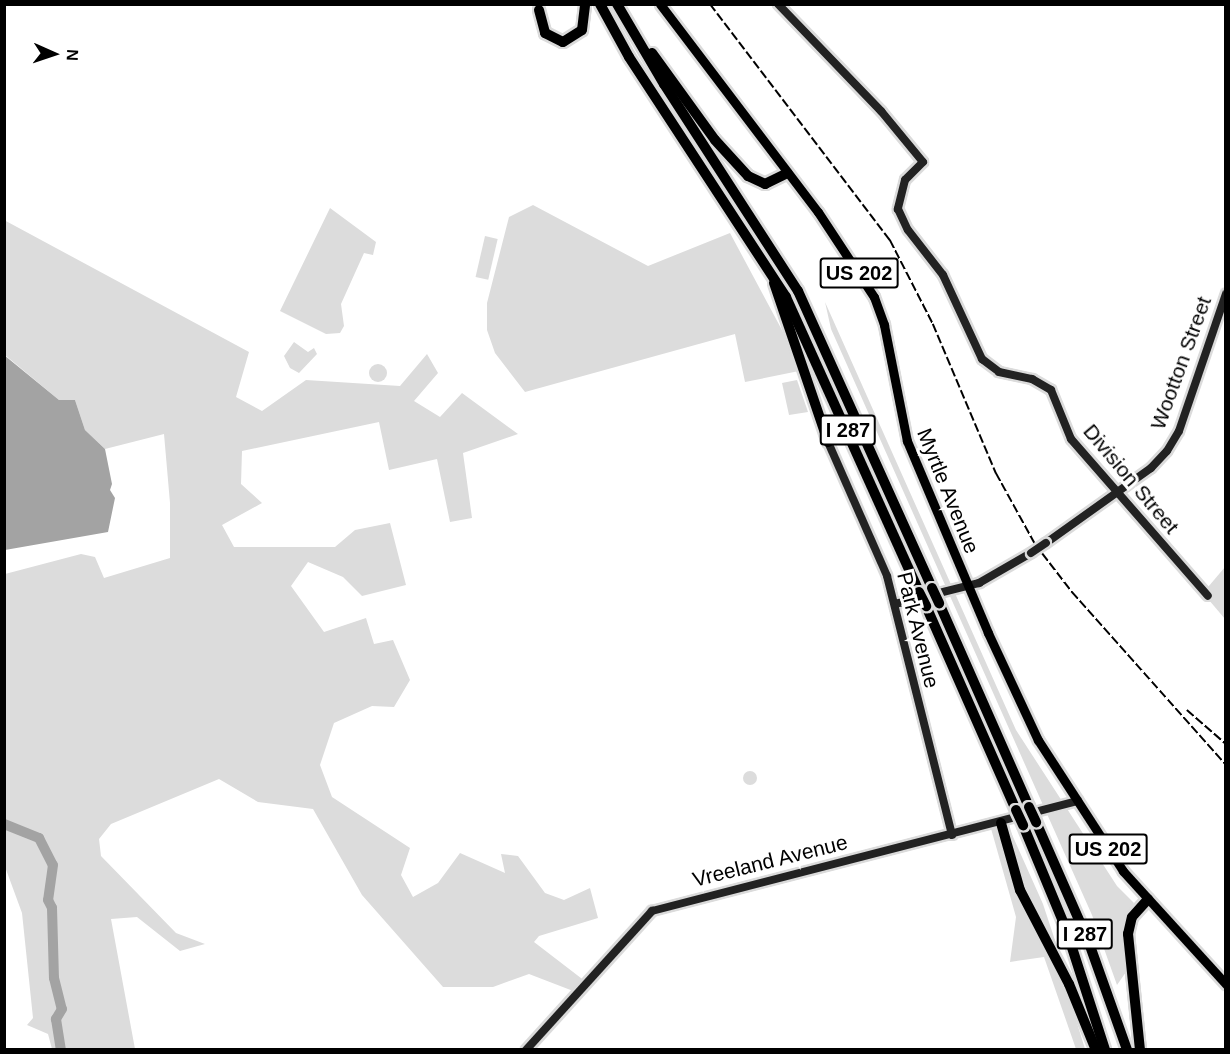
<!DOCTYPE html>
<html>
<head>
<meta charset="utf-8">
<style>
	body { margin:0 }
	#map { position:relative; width:1230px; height:1054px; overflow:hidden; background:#fff; font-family:Arial,sans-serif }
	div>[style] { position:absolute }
	.green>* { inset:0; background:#dcdcdc; transform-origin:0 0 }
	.round { border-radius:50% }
	.water>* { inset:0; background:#a3a3a3 }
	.river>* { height:10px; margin:-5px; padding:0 5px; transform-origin:5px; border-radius:5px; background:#a3a3a3 }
	.roads { filter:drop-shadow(2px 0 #dbdbdb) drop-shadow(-2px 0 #dbdbdb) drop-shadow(0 2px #dbdbdb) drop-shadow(0 -2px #dbdbdb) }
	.secondary>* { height:8px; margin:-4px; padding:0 4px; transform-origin:4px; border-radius:4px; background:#222 }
	.primary>* { height:9px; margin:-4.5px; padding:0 4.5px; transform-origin:4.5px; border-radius:4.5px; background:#000 }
	.highway>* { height:10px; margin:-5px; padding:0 5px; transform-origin:5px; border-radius:5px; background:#000 }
	.rail>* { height:1.5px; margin-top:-0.75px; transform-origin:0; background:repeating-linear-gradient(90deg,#000 0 9px,transparent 0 12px) }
	.bridges { filter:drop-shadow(2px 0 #dbdbdb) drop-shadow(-2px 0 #dbdbdb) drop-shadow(0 2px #dbdbdb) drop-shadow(0 -2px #dbdbdb) }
	.secondary-bridge>* { height:8px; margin:-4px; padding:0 4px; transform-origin:4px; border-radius:4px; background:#222 }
	.highway-bridge>* { height:10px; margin:-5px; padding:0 5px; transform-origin:5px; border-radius:5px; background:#000 }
	span { translate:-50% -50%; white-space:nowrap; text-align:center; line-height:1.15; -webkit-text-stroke:6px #fff; paint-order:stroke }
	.shield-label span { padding:2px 4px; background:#fff; border:2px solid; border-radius:4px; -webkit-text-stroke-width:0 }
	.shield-label { font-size:20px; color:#000; font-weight:700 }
	.street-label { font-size:21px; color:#000 }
	.frame { position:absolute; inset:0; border:6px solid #000; pointer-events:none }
	.north { position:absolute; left:24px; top:24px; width:60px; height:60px; -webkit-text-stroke:4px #fff; paint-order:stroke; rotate:93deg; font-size:16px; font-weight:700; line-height:24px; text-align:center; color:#000 }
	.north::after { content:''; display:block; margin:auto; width:21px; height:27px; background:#000; clip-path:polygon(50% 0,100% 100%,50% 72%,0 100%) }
</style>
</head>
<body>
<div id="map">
	<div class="green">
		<div style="clip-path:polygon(533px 205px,648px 266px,730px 233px,790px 345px,799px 371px,745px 382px,735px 334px,525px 392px,495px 353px,487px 330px,487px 303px,509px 217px)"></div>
		<div style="clip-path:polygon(330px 208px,376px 242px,373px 255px,364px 253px,341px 304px,344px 326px,340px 333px,326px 334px,280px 311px)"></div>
		<div style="clip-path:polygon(4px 220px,249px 352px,236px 397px,262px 411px,306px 380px,400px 386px,427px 354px,438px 373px,414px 401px,440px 417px,462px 393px,518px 434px,463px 453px,472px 518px,450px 522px,437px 459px,389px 470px,379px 422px,242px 451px,241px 484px,262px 503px,222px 525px,234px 547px,335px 547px,355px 530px,390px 523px,406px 585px,362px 596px,343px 577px,308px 562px,291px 586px,324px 632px,366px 618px,374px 644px,393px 640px,410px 680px,394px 707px,372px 706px,334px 723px,320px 765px,332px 797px,410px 848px,401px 875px,413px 897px,438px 883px,460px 853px,505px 873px,501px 854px,518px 856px,545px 893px,564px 900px,590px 888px,598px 918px,539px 936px,534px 942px,590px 985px,581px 994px,529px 974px,493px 987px,443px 987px,362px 895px,313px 809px,258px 802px,219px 779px,111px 824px,99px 839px,101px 856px,176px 933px,205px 944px,180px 951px,137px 917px,111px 919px,135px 1049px,52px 1049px,48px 1034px,27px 1025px,33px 1018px,22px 913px,4px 864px,5px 574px,81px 554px,95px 557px,104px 578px,170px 558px,170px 503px,164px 434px,105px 449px,85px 430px,75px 400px,59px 400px,5px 355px)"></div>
		<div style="left:485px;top:236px;width:13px;height:42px;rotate:13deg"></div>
		<div style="clip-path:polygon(825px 302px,1016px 730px,1117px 886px,1134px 903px,1127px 918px,1126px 972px,1117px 985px,1092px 915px,831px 329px)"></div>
		<div style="clip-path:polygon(294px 342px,308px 352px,314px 348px,317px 354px,299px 373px,290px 368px,284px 356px)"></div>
		<div class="round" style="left:369px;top:364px;width:18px;height:18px"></div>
		<div style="clip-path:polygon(797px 380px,808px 412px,789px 415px,782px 383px)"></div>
		<div style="clip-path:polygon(1225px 567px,1225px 619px,1203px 593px)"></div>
		<div class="round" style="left:743px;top:771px;width:14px;height:14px"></div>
		<div style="clip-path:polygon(1006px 821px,1043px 904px,1073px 995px,1069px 997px,1085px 1049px,1076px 1049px,1044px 957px,1010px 962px,1016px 917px,990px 825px)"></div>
	</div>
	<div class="water">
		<div style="clip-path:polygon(4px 355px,59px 400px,75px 400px,85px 430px,105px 449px,112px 484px,110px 490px,115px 498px,108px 532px,5px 550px)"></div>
	</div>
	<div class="river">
		<div style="left:4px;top:824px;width:38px;rotate:22deg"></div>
		<div style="left:39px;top:838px;width:30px;rotate:63deg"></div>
		<div style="left:53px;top:865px;width:35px;rotate:98deg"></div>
		<div style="left:48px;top:900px;width:9px;rotate:63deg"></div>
		<div style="left:52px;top:908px;width:70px;rotate:88.4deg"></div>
		<div style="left:54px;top:978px;width:32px;rotate:76deg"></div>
		<div style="left:62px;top:1009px;width:12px;rotate:121deg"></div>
		<div style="left:56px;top:1019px;width:31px;rotate:81deg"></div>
	</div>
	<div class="roads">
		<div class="secondary">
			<div style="left:778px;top:4px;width:149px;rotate:46.1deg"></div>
			<div style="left:881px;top:111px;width:66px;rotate:50.5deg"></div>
			<div style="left:923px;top:162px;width:25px;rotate:135deg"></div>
			<div style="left:905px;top:180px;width:30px;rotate:104deg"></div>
			<div style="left:898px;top:209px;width:23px;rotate:65deg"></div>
			<div style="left:908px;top:230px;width:57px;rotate:52.1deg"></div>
			<div style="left:943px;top:275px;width:93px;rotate:65.1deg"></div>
			<div style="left:982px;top:359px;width:21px;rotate:37deg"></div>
			<div style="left:999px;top:372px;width:34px;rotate:12deg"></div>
			<div style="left:1032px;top:379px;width:22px;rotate:30deg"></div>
			<div style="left:1051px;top:390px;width:53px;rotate:67.8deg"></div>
			<div style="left:1071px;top:439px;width:208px;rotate:48.9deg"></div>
			<div style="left:828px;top:442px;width:146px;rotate:66.2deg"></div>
			<div style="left:887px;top:576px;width:267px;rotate:75.9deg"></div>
			<div style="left:1046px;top:543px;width:129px;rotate:-35.5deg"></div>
			<div style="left:1151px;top:468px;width:23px;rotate:-47deg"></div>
			<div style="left:1167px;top:451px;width:23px;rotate:-59deg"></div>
			<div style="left:1179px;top:431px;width:145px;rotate:-71.1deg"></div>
			<div style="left:895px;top:604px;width:87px;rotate:-14deg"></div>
			<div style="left:979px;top:583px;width:60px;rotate:-30deg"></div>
			<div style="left:526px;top:1050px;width:188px;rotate:-47.8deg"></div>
			<div style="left:652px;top:911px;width:440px;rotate:-14.5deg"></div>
		</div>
		<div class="primary">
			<div style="left:660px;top:4px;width:261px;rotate:52.8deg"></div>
			<div style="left:818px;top:212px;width:102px;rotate:56.6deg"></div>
			<div style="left:874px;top:297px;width:30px;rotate:70deg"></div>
			<div style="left:884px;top:325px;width:118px;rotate:78.8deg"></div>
			<div style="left:907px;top:441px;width:208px;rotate:67.1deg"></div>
			<div style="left:988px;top:633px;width:118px;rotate:65deg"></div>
			<div style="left:1038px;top:740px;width:156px;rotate:57deg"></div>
			<div style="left:1123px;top:871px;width:153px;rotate:47.7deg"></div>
		</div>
		<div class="highway">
			<div style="left:600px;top:4px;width:60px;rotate:61.3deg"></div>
			<div style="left:629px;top:57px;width:287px;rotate:56.8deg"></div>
			<div style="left:786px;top:297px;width:324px;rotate:65.7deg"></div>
			<div style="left:617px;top:4px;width:93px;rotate:59.6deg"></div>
			<div style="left:664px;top:84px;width:247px;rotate:57.1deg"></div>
			<div style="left:798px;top:291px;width:326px;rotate:65.7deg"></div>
			<div style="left:539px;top:10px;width:24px;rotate:75deg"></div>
			<div style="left:545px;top:33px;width:20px;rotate:27deg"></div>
			<div style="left:563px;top:42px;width:22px;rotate:-32deg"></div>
			<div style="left:582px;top:30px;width:26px;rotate:-83deg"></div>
			<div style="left:652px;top:53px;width:107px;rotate:54.1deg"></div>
			<div style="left:715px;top:140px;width:49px;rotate:47.5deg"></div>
			<div style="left:748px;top:176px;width:19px;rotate:25deg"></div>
			<div style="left:765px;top:184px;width:25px;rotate:-26deg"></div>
			<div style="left:774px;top:283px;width:168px;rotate:71.2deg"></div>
			<div style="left:939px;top:603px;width:223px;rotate:66.2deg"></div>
			<div style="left:926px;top:606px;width:223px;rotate:66.2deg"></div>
			<div style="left:1036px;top:822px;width:132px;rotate:66.3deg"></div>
			<div style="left:1089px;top:943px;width:114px;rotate:70.4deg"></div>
			<div style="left:1001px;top:823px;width:70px;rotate:74.2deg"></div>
			<div style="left:1020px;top:890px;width:106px;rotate:62.5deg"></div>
			<div style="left:1069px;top:984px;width:71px;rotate:67.8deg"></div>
			<div style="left:1023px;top:825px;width:113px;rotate:67.5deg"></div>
			<div style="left:1066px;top:929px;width:127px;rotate:72.1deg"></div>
			<div style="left:1140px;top:1050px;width:117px;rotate:-95.9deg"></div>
			<div style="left:1128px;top:934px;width:17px;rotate:-77deg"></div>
			<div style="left:1132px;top:917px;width:24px;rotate:-48deg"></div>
		</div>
	</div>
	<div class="rail">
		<div style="left:710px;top:4px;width:297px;rotate:52.7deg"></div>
		<div style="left:890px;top:240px;width:94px;rotate:62.9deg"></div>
		<div style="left:933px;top:324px;width:162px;rotate:67.1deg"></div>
		<div style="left:996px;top:473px;width:81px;rotate:61.2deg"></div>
		<div style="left:1035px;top:544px;width:61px;rotate:52.4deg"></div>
		<div style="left:1072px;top:592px;width:232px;rotate:48.3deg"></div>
		<div style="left:1187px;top:710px;width:52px;rotate:41.1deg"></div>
	</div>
	<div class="bridges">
		<div class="secondary-bridge">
			<div style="left:1031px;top:553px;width:18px;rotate:-34deg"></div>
		</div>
		<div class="highway-bridge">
			<div style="left:932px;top:588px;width:17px;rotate:65deg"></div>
			<div style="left:919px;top:592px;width:16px;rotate:63deg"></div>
			<div style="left:1029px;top:807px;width:17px;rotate:65deg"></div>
			<div style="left:1016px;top:810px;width:17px;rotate:65deg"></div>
		</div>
	</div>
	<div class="shield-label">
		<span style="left:859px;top:273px">US 202</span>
		<span style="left:848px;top:430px">I 287</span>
		<span style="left:1108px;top:849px">US 202</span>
		<span style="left:1085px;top:934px">I 287</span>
	</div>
	<div class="street-label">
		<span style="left:1181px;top:363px;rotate:-70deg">Wootton Street</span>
		<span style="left:1131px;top:479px;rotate:50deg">Division Street</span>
		<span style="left:948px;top:491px;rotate:68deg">Myrtle Avenue</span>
		<span style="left:918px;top:630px;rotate:76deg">Park Avenue</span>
		<span style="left:770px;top:861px;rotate:-14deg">Vreeland Avenue</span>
	</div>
	<div class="frame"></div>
	<div class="north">N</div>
</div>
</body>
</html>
